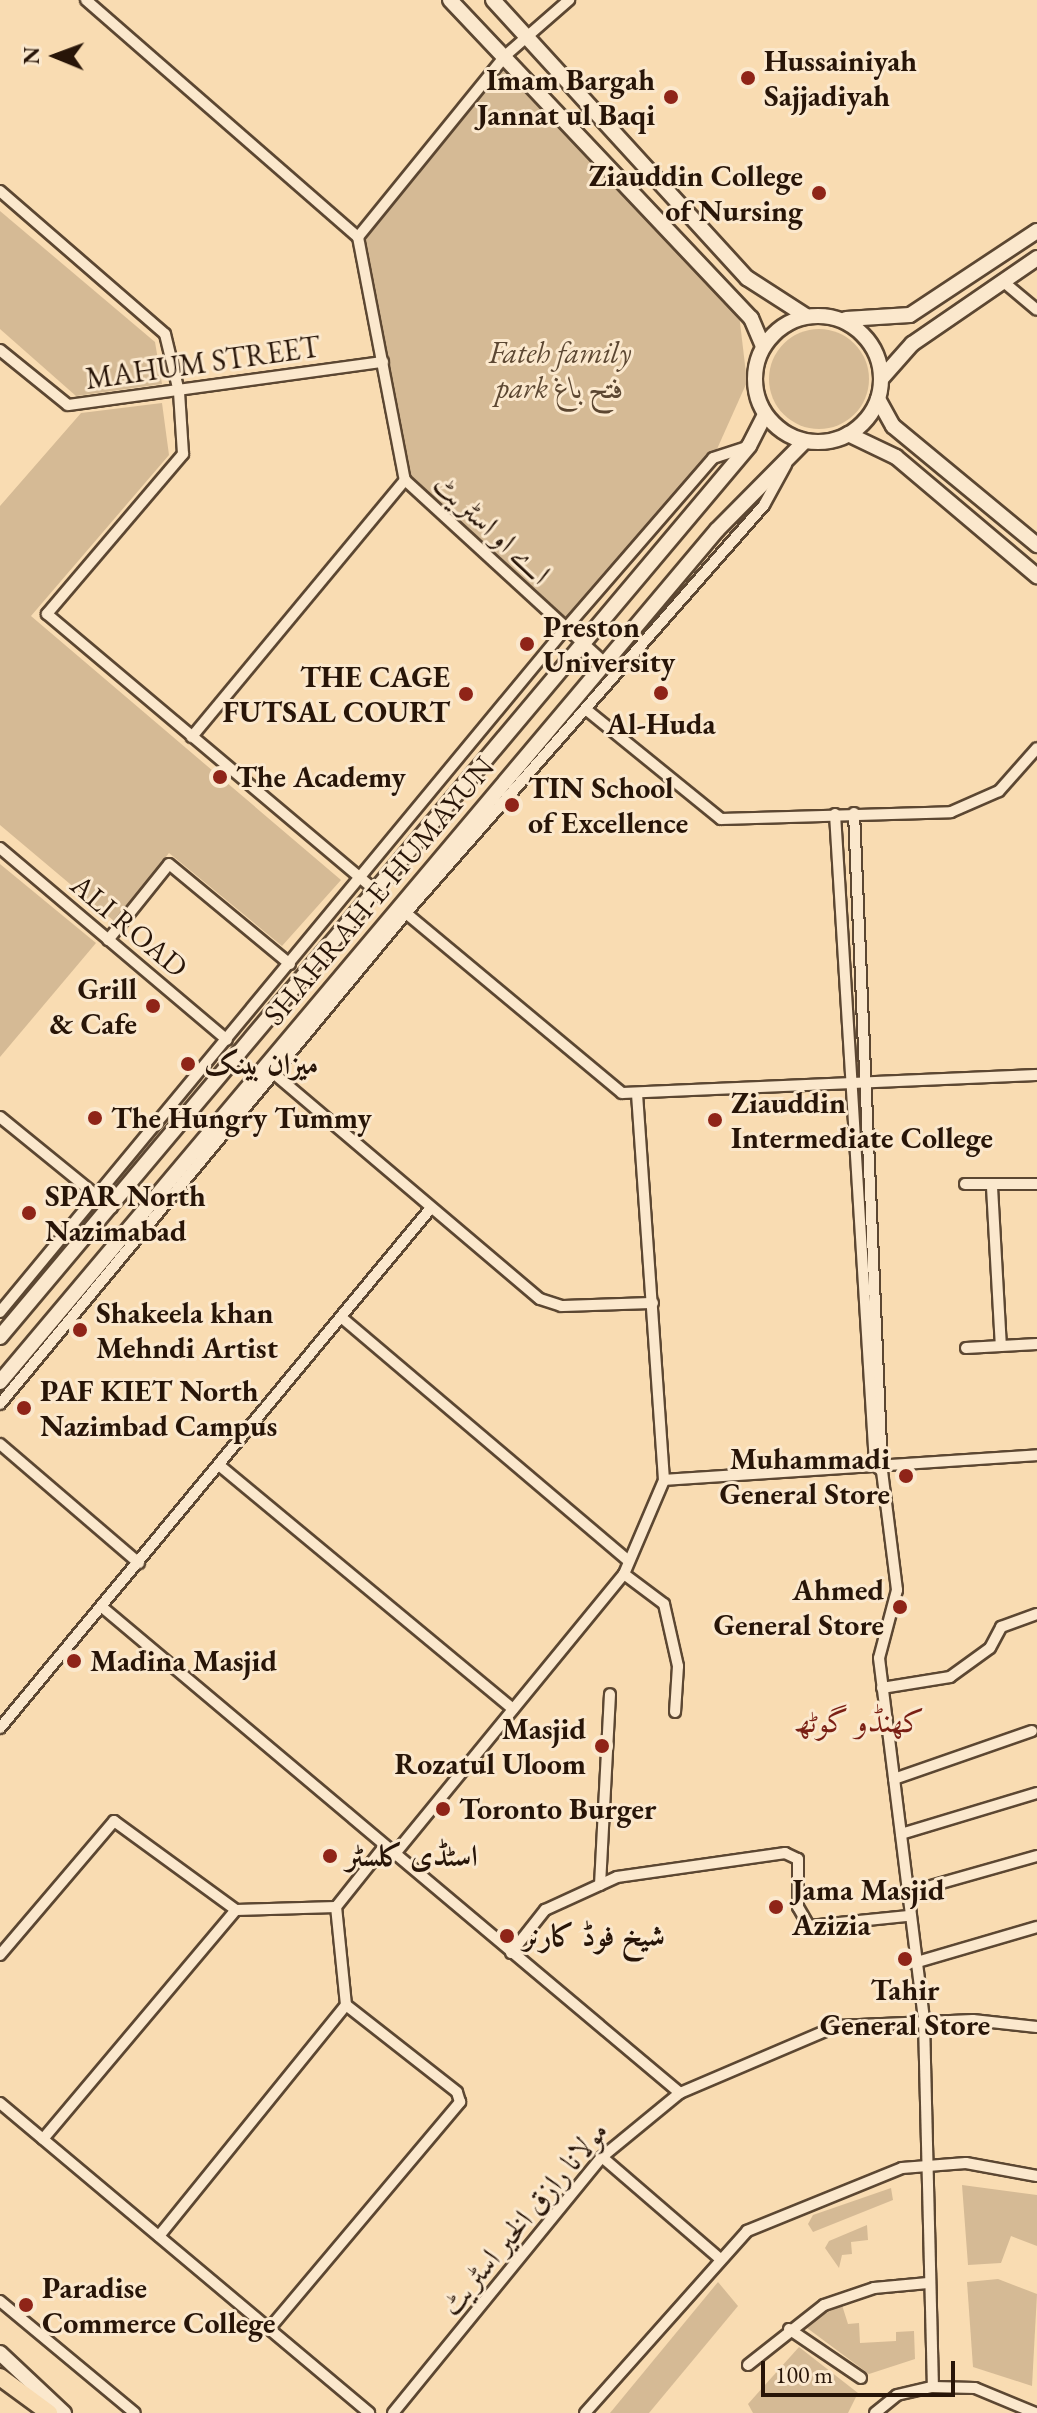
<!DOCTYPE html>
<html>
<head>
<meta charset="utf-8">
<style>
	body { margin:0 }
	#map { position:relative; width:1037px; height:2413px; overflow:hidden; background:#f9dcb2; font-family:"EB Garamond",Amiri,serif }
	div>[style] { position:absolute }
	.green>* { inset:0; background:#d5ba95 }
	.round { border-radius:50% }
	.roads { filter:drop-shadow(2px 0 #5c4732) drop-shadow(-2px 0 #5c4732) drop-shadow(0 2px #5c4732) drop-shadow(0 -2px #5c4732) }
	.street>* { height:10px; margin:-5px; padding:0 5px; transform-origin:5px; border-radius:5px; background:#fbe8cd }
	.secondary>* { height:14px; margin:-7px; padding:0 7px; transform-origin:7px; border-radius:7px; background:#fbe8cd }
	.secondary>.ring { margin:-7px; padding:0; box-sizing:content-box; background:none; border:14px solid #fbe8cd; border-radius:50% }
	.primary>* { height:16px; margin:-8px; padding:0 8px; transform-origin:8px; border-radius:8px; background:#f9dcb2 }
	.dots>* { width:22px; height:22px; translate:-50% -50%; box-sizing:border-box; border:4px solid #fbe8cd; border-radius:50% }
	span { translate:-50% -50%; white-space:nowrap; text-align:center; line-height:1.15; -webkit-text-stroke:6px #fbe8cd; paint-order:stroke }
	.poi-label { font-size:30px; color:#281508; font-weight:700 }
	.left { translate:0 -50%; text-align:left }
	.right { translate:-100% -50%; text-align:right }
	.park-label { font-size:30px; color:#5c4732; font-style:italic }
	.street-label { font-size:30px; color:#281508 }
	.neighbourhood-label { font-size:32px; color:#7a1f14 }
	.north { position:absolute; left:16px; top:16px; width:80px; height:80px; -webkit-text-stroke:6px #fbe8cd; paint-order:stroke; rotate:271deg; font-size:22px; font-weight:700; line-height:32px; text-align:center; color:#281508 }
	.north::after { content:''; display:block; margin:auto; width:28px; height:36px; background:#281508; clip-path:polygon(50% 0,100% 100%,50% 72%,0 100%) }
	.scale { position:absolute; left:761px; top:2361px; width:194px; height:36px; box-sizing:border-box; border:4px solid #281508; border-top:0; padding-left:10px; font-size:24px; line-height:28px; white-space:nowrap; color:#281508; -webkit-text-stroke:6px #fbe8cd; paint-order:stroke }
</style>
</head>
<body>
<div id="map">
	<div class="green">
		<div style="clip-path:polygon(506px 55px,739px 314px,747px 382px,713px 458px,565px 629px,405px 480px,361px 232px)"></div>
		<div style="clip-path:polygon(0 211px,155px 342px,162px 384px,76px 396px,0 329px)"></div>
		<div class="round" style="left:769px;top:329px;width:100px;height:100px"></div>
		<div style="clip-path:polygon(162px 403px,169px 455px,31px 616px,341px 880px,282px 946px,169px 853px,114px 921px,0 825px,0 506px,81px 413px)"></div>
		<div style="clip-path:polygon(0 864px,96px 943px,0 1057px)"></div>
		<div style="clip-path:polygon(962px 2185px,1037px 2195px,1037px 2246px,1011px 2236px,1001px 2263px,968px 2265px)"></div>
		<div style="clip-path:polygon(891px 2188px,893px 2200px,813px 2232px,808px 2224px,813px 2215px)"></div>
		<div style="clip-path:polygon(867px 2225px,868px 2240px,851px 2242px,852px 2254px,842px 2255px,839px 2268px,825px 2248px,829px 2241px)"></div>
		<div style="clip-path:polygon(998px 2279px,1037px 2294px,1032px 2386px,973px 2367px,967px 2282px)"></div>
		<div style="clip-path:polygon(718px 2282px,738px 2306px,649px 2413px,610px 2413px)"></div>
		<div style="clip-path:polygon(842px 2305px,848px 2324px,859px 2323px,860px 2343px,896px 2341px,896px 2332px,914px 2331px,915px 2359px,869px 2374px,803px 2325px)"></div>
		<div style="clip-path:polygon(799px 2347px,858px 2393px,848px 2413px,753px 2413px,748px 2404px)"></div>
	</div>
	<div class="roads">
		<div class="street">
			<div style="left:86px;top:0;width:361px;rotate:41.1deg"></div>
			<div style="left:358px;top:237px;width:248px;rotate:79.1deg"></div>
			<div style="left:405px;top:480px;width:334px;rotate:129.7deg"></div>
			<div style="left:0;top:191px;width:218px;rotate:40.9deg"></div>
			<div style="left:165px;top:334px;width:60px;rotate:76.4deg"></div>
			<div style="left:179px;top:392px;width:62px;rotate:86.3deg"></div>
			<div style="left:183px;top:454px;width:210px;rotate:130.4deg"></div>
			<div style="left:47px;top:614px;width:429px;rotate:40.1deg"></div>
			<div style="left:358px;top:237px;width:235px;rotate:-50.9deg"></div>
			<div style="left:506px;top:55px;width:84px;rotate:-41.1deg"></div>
			<div style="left:1006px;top:284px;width:40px;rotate:40deg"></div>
			<div style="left:0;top:350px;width:87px;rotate:39deg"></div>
			<div style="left:68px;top:405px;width:318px;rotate:-7.8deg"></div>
			<div style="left:405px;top:480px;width:271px;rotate:42.5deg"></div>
			<div style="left:588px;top:711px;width:171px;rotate:39.1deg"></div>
			<div style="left:721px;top:819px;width:230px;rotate:-1.7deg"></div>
			<div style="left:951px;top:812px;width:52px;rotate:-23.6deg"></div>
			<div style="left:999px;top:791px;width:57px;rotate:-48.5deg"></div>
			<div style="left:854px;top:813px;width:659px;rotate:87.56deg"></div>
			<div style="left:882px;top:1471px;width:120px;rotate:82.8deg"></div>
			<div style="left:897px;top:1590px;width:70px;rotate:104.8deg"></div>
			<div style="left:879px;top:1658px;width:366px;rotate:82.9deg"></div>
			<div style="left:924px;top:2021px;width:366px;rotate:88.6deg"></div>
			<div style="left:835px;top:814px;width:652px;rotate:86.48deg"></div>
			<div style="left:875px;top:1465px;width:9px;rotate:41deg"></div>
			<div style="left:0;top:848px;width:297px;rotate:40.2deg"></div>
			<div style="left:406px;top:913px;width:281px;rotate:39.8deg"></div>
			<div style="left:622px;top:1093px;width:415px;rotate:-2.5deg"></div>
			<div style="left:108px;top:940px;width:97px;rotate:-51.2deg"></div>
			<div style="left:169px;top:864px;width:157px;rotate:39.6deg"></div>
			<div style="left:278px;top:1077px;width:343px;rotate:40.3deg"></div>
			<div style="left:540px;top:1299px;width:22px;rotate:18deg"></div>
			<div style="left:561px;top:1306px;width:92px;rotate:-1.9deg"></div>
			<div style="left:0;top:1117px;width:144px;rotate:39.1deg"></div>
			<div style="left:965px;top:1184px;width:72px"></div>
			<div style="left:992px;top:1187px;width:159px;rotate:86.8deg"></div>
			<div style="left:0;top:1312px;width:886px;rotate:-50.4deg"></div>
			<div style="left:565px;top:629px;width:226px;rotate:-49.1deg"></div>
			<div style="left:713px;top:458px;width:38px;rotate:-18deg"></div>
			<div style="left:341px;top:1317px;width:377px;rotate:40.3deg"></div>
			<div style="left:966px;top:1348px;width:71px;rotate:-3.2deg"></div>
			<div style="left:0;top:1404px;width:637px;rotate:-50.41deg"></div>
			<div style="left:406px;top:913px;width:543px;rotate:-48.73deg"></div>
			<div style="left:764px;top:505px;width:46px;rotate:-61.2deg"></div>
			<div style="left:0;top:1444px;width:183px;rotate:40.6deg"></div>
			<div style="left:219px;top:1465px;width:382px;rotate:39.7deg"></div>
			<div style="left:664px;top:1480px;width:374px;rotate:-3.8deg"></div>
			<div style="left:624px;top:1574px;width:50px;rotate:36.9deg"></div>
			<div style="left:664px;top:1604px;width:64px;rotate:77.3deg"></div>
			<div style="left:678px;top:1666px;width:46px;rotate:93.7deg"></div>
			<div style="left:102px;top:1607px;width:755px;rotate:40.06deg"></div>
			<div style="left:882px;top:1688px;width:69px;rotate:-9.2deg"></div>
			<div style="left:950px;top:1677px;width:49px;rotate:-35.9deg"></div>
			<div style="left:990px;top:1648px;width:24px;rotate:-62deg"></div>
			<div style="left:1001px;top:1627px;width:38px;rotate:-20deg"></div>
			<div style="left:0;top:1728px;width:675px;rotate:-50.35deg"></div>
			<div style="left:894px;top:1779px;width:146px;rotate:-19.2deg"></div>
			<div style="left:901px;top:1834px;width:142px;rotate:-16.8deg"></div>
			<div style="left:393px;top:1856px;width:365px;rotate:-50.7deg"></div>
			<div style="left:624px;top:1574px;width:102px;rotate:-66.9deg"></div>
			<div style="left:664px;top:1480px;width:385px;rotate:-94deg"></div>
			<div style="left:600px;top:1885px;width:191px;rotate:-87deg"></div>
			<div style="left:906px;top:1893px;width:136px;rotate:-15.8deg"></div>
			<div style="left:511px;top:1953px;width:55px;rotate:-51.7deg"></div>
			<div style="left:545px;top:1910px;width:79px;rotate:-24.6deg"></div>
			<div style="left:617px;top:1877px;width:170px;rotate:-8.1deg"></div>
			<div style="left:785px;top:1853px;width:14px;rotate:25deg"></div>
			<div style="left:798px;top:1859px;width:48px;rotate:90deg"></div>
			<div style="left:798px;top:1907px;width:22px;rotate:60deg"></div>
			<div style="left:809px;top:1926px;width:100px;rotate:-5.8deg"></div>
			<div style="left:0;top:1955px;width:176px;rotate:-49.6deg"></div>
			<div style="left:114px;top:1821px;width:151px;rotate:36.1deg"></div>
			<div style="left:914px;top:1963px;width:128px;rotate:-16.3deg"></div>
			<div style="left:0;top:2103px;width:482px;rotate:40deg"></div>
			<div style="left:43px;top:2139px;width:299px;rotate:-49.9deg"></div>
			<div style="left:236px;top:1910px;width:100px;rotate:-1.7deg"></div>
			<div style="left:602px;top:2157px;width:155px;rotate:40.8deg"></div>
			<div style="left:159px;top:2236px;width:297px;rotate:-51deg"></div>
			<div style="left:346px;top:2005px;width:99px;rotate:-95.8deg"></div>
			<div style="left:336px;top:1907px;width:75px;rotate:-51.5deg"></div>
			<div style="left:0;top:2301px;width:175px;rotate:39.7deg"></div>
			<div style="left:269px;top:2329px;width:297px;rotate:-49.9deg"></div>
			<div style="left:460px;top:2102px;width:10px;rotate:-107deg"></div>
			<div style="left:457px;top:2092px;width:141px;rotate:-141.9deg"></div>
			<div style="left:789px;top:2329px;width:87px;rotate:34.2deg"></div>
			<div style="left:748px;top:2365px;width:97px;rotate:-38.3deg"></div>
			<div style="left:824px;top:2305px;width:53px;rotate:-18.8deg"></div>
			<div style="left:874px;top:2288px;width:54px;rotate:-5.3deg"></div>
			<div style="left:393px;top:2413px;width:330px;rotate:-50.8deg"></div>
			<div style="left:602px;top:2157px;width:101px;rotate:-39.4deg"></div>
			<div style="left:680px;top:2093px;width:171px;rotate:-23.1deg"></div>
			<div style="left:837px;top:2026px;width:136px;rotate:-2.5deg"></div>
			<div style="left:973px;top:2020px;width:64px;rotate:6.2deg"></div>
			<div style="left:585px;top:2413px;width:244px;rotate:-48.3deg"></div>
			<div style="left:747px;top:2231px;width:167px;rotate:-22.1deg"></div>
			<div style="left:902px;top:2168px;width:64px;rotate:-4.5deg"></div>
			<div style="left:966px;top:2163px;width:72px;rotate:10.4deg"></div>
			<div style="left:875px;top:2413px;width:28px;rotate:-39deg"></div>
			<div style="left:897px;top:2395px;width:37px;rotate:-13deg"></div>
			<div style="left:933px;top:2387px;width:42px;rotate:1.4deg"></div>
			<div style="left:975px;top:2388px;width:65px;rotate:22.6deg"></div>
		</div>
		<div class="secondary">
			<div style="left:450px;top:0;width:438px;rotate:46.6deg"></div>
			<div style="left:751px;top:318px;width:30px;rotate:67deg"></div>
			<div style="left:493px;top:0;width:377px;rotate:47.6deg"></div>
			<div style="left:747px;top:278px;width:70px;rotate:32.8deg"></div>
			<div class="ring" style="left:755px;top:316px;width:112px;height:112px"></div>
			<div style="left:846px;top:319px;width:64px;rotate:-3.6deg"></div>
			<div style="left:910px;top:315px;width:152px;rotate:-33.5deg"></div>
			<div style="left:881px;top:379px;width:47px;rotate:-48.5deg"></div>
			<div style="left:912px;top:344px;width:152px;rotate:-34.5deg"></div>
			<div style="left:878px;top:399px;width:31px;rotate:61deg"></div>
			<div style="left:893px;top:426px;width:187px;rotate:39.6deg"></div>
			<div style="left:848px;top:434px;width:53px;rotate:25.6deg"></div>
			<div style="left:896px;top:457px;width:185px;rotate:40.2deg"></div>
			<div style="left:0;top:1337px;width:1164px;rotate:-49.95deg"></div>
			<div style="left:749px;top:446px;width:35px;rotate:-63deg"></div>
			<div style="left:0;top:1382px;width:1114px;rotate:-49.92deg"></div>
			<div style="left:717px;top:530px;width:125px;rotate:-45.3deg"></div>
			<div style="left:0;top:2353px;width:88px;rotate:43.2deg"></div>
		</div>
		<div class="primary">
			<div style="left:0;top:2377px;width:61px;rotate:36.3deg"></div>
		</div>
	</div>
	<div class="dots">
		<div style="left:748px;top:78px;background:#8f2418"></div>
		<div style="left:671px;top:97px;background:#8f2418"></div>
		<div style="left:819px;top:193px;background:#8f2418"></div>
		<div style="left:527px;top:644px;background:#8f2418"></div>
		<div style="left:661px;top:693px;background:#8f2418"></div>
		<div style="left:466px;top:694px;background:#8f2418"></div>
		<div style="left:220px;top:777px;background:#8f2418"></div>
		<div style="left:512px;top:805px;background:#8f2418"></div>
		<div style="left:153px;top:1006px;background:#8f2418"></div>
		<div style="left:188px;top:1064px;background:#8f2418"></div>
		<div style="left:95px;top:1118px;background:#8f2418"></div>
		<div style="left:715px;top:1120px;background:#8f2418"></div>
		<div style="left:29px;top:1213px;background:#8f2418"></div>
		<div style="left:80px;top:1330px;background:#8f2418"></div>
		<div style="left:24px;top:1408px;background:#8f2418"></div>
		<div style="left:906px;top:1476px;background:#8f2418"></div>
		<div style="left:900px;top:1607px;background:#8f2418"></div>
		<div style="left:74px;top:1661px;background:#8f2418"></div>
		<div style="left:602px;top:1746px;background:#8f2418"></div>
		<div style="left:443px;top:1809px;background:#8f2418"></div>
		<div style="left:330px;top:1856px;background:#8f2418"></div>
		<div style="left:776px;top:1907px;background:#8f2418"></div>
		<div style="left:507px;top:1936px;background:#8f2418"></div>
		<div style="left:905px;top:1959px;background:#8f2418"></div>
		<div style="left:26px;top:2305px;background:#8f2418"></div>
	</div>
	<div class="poi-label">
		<span class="left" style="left:764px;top:78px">Hussainiyah<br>Sajjadiyah</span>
		<span class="right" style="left:655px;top:97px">Imam Bargah<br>Jannat ul Baqi</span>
		<span class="right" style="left:803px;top:193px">Ziauddin College<br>of Nursing</span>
		<span class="left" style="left:543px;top:644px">Preston<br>University</span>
		<span class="right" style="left:450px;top:694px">THE CAGE<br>FUTSAL COURT</span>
		<span style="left:661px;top:724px">Al-Huda</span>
		<span class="left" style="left:236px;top:777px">The Academy</span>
		<span class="left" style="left:528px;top:805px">TIN School<br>of Excellence</span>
		<span class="right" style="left:137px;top:1006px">Grill<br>&amp; Cafe</span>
		<span class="left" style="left:204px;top:1064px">میزان بینک</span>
		<span class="left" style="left:731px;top:1120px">Ziauddin<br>Intermediate College</span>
		<span class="left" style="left:111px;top:1118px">The Hungry Tummy</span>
		<span class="left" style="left:45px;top:1213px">SPAR North<br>Nazimabad</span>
		<span class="left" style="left:96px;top:1330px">Shakeela khan<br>Mehndi Artist</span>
		<span class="left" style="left:40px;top:1408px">PAF KIET North<br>Nazimbad Campus</span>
		<span class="right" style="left:890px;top:1476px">Muhammadi<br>General Store</span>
		<span class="right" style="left:884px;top:1607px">Ahmed<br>General Store</span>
		<span class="left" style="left:90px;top:1661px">Madina Masjid</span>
		<span class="right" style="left:586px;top:1746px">Masjid<br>Rozatul Uloom</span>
		<span class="left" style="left:459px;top:1809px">Toronto Burger</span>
		<span class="left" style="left:346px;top:1856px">اسٹڈی کلسٹر</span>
		<span class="left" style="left:792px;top:1907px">Jama Masjid<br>Azizia</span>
		<span class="left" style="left:523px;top:1936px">شیخ فوڈ کارنر</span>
		<span style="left:905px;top:2007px">Tahir<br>General Store</span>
		<span class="left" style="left:42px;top:2305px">Paradise<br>Commerce College</span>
	</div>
	<div class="park-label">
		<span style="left:560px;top:370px">Fateh family<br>park فتح باغ</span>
	</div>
	<div class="street-label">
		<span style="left:203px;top:363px;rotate:-8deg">MAHUM STREET</span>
		<span style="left:492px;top:529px;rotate:43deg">اے او اسٹریٹ</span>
		<span style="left:379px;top:891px;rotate:-50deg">SHAHRAH-E-HUMAYUN</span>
		<span style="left:129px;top:926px;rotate:40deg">ALI ROAD</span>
		<span style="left:524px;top:2218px;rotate:-50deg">مولانا رازق الخیر اسٹریٹ</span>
	</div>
	<div class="neighbourhood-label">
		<span style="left:859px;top:1721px">کھنڈو گوٹھ</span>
	</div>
	<div class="north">N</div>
	<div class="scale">100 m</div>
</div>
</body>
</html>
